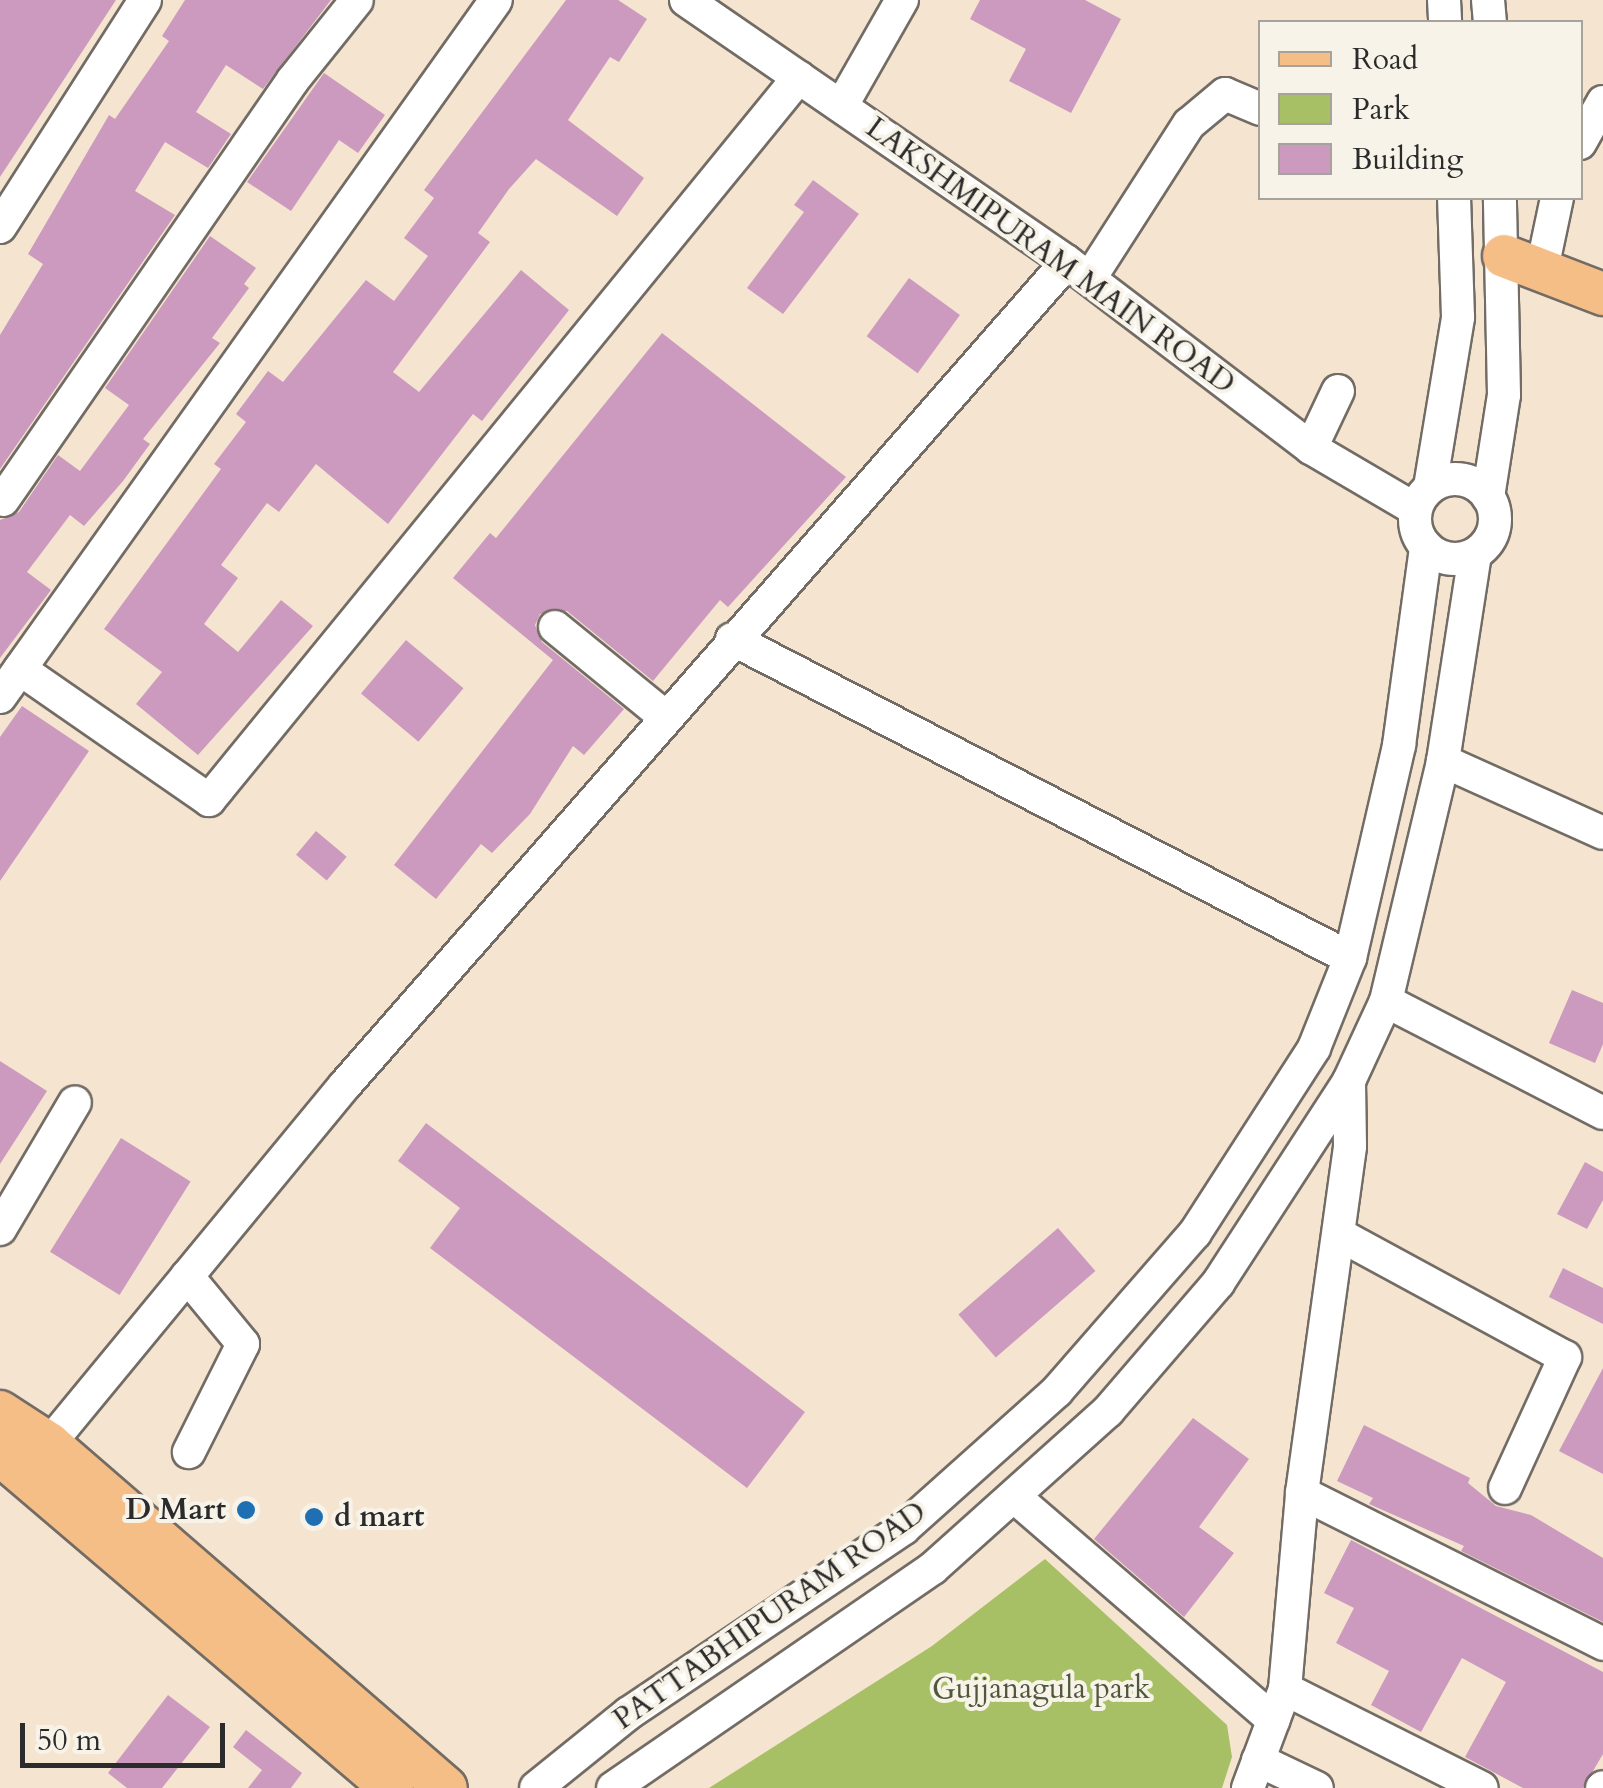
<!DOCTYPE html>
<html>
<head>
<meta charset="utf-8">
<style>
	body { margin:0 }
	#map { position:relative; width:1603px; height:1788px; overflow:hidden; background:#f5e5d0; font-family:Cardo,serif }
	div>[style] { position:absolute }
	.green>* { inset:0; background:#a7c065 }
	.building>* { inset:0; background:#cb9abe; transform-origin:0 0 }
	.roads { filter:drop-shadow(2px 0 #726c65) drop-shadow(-2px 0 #726c65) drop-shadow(0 2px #726c65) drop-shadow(0 -2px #726c65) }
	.minor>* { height:32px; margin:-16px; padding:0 16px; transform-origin:16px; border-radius:16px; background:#fff }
	.minor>.ring { margin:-16px; padding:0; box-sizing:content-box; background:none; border:32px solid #fff; border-radius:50% }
	.major>* { height:42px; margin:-21px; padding:0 21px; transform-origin:21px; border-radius:21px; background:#f6be87 }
	.dots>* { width:28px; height:28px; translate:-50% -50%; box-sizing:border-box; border:5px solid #f7f3e8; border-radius:50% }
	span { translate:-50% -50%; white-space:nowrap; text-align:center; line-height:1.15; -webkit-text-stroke:8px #f7f3e8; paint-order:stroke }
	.street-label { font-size:30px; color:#2b2b2b }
	.poi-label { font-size:30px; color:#2b2b2b; font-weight:700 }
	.right { translate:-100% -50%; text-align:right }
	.left { translate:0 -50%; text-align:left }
	.park-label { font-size:30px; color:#50583c }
	.legend { position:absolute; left:1258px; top:20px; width:325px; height:180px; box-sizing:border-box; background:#f7f3e8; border:2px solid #a5a39c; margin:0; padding:12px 18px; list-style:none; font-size:30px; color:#2b2b2b }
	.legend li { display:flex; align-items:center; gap:20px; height:50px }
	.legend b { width:50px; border:2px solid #a5a39c }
	.scale { position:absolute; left:20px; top:1723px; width:205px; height:45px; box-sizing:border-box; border:5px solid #2b2b2b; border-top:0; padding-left:12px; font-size:30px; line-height:35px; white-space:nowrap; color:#2b2b2b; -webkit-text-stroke:8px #f7f3e8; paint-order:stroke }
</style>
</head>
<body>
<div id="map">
	<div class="green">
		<div style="clip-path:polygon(1045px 1559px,1227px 1725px,1232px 1757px,1222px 1788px,709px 1788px,932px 1646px)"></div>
	</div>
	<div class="building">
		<div style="clip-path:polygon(0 0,116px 0,0 177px)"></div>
		<div style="clip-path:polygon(185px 0,331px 0,263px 89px,226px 65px,196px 112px,231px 134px,208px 168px,165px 142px,135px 191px,175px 215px,0 469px,0 335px,43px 264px,28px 254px,109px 115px,115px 119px,169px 41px,162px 36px)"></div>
		<div style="clip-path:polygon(566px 0,618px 0,647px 19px,619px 62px,610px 57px,568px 120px,644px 178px,617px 216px,536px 159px,509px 189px,478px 233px,490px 242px,393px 372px,419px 392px,521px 270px,569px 310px,482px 421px,473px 414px,388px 524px,316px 464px,279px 512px,267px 503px,221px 565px,238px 578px,204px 624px,238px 652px,281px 600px,313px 626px,198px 755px,136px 704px,162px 672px,104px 629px,221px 469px,214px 464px,246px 422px,236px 414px,268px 371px,283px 382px,366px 280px,394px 301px,428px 256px,404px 238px,434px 198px,424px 190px)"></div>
		<div style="clip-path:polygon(980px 0,1085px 0,1121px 19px,1071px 113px,1009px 81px,1026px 49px,970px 19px)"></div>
		<div style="clip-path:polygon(324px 73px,385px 115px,358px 153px,339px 140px,291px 211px,247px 182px)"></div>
		<div style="clip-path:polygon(813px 180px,859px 214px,783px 314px,747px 288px,804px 212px,794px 205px)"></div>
		<div style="clip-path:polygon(210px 236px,256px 268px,244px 284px,249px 288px,212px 338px,220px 343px,143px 439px,150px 444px,123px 481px,84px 526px,70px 515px,27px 572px,51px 590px,0 658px,0 520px,19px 512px,58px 455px,80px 471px,129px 405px,105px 388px)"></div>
		<div style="left:909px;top:278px;width:63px;height:72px;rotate:36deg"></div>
		<div style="clip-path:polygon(662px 333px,846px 477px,728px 607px,720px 600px,653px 681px,567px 611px,540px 614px,535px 625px,542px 642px,624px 709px,584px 755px,573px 746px,530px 814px,492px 853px,481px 844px,436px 899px,394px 865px,553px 660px,453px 578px,490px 533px,496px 538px)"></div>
		<div style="left:406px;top:640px;width:75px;height:70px;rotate:40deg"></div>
		<div style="clip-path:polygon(22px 706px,89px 751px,0 881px,0 737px)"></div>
		<div style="left:316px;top:831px;width:40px;height:31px;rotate:40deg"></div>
		<div style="clip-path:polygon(1572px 990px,1603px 1003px,1603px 1044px,1595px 1063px,1549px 1043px)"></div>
		<div style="clip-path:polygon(0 1061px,47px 1091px,0 1164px)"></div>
		<div style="clip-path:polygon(426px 1123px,805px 1412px,747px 1488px,430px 1248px,460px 1208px,398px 1161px)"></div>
		<div style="left:121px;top:1138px;width:82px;height:134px;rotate:32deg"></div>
		<div style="clip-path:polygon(1585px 1162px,1603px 1172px,1603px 1200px,1587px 1229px,1557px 1214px)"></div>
		<div style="left:1058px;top:1228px;width:57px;height:132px;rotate:49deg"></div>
		<div style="clip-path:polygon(1563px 1268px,1603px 1288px,1603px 1324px,1549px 1297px)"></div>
		<div style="clip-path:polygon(1603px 1368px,1603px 1474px,1559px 1451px)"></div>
		<div style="clip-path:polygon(1193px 1418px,1249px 1459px,1199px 1527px,1234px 1553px,1184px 1617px,1094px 1539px)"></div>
		<div style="clip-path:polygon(1364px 1425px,1470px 1478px,1468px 1483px,1496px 1506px,1531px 1515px,1603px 1558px,1603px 1622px,1461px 1551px,1464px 1546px,1369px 1504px,1373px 1498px,1337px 1481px)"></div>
		<div style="clip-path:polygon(1351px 1540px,1603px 1672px,1603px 1754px,1583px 1788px,1523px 1788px,1465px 1757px,1506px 1682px,1462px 1658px,1421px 1732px,1371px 1705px,1389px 1671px,1336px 1643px,1354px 1608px,1324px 1593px)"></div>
		<div style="clip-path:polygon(168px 1695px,210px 1727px,162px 1788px,127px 1788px,108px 1773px)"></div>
		<div style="clip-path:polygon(246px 1730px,302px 1773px,291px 1788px,248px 1788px,262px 1770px,233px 1747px)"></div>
	</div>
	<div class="roads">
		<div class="minor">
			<div style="left:686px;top:0;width:462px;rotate:34.5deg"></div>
			<div style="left:1067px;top:262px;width:307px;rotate:37.3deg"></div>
			<div style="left:1311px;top:448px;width:121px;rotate:30.4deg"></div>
			<div style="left:1444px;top:0;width:22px;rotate:87deg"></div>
			<div style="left:1488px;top:0;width:22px;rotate:85deg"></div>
			<div style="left:842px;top:105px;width:121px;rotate:-60.3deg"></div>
			<div style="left:1580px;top:143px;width:47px;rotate:-60.7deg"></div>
			<div style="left:0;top:227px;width:269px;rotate:-57.4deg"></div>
			<div style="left:1542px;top:269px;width:73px;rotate:-78.1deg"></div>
			<div style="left:1090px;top:278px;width:183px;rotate:-57.3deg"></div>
			<div style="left:1189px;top:124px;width:47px;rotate:-39.8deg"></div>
			<div style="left:1225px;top:94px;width:38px;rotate:23deg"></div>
			<div style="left:1311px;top:448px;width:63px;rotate:-64.7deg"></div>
			<div class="ring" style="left:1415px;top:479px;width:48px;height:48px"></div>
			<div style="left:1430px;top:487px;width:172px;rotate:-80.6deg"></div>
			<div style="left:1458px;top:317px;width:119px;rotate:-91.9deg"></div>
			<div style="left:1488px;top:497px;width:103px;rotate:-81.1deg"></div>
			<div style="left:1504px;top:395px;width:197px;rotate:-91.2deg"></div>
			<div style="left:3px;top:500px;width:510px;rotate:-55.38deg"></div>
			<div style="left:293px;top:80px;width:102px;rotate:-51.3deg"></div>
			<div style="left:555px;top:627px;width:141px;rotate:39.2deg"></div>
			<div style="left:732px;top:639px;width:695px;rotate:27.3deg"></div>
			<div style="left:20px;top:669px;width:230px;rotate:34.7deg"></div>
			<div style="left:209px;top:800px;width:933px;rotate:-50.78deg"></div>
			<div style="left:0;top:697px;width:855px;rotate:-54.56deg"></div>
			<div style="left:1443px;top:761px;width:175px;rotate:24.2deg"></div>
			<div style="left:1386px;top:1001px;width:244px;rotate:27.3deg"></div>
			<div style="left:0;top:1229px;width:147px;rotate:-59.4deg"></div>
			<div style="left:1340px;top:1235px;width:256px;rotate:28.5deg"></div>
			<div style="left:1565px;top:1357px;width:144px;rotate:114.6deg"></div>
			<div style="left:187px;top:1276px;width:88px;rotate:50.5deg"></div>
			<div style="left:243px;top:1344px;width:121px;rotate:116.6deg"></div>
			<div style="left:49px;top:1444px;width:465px;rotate:-50.5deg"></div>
			<div style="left:345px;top:1085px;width:1095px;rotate:-48.74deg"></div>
			<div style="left:1302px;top:1493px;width:337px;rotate:26.6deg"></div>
			<div style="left:1016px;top:1498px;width:340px;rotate:40.8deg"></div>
			<div style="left:1285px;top:1689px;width:220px;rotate:26.7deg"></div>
			<div style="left:1258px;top:1760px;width:65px;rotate:25.4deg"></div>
			<div style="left:536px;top:1788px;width:119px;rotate:-38.9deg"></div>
			<div style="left:629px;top:1713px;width:331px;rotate:-33.9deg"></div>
			<div style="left:904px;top:1528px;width:205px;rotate:-41.8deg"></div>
			<div style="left:1057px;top:1391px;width:210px;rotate:-48.9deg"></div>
			<div style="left:1195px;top:1233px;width:220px;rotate:-57.2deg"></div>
			<div style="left:1314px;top:1048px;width:97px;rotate:-68.2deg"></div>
			<div style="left:1350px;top:958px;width:219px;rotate:-77deg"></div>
			<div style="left:1399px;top:745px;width:200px;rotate:-82.2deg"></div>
			<div style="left:613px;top:1788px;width:388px;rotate:-34.5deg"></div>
			<div style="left:933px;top:1568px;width:235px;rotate:-41.9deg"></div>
			<div style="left:1108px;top:1411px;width:169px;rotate:-49.3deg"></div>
			<div style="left:1218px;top:1283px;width:241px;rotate:-57deg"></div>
			<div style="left:1349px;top:1081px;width:88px;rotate:-65.2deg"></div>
			<div style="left:1386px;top:1001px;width:247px;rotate:-76.6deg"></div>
			<div style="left:1443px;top:761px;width:209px;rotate:-81.2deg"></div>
			<div style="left:1248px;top:1788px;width:106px;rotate:-69.5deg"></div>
			<div style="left:1285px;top:1689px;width:197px;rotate:-85deg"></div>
			<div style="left:1302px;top:1493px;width:350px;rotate:-82.1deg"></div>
			<div style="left:1350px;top:1146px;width:65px;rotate:-90.9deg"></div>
			<div style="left:1602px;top:1788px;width:1px;rotate:-45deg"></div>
		</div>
		<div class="major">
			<div style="left:1504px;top:256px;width:106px;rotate:21deg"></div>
			<div style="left:0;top:1412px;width:59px;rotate:33.1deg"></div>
			<div style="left:49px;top:1444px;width:525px;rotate:40.91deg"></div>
			<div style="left:0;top:1454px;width:515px;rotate:40.43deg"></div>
		</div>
	</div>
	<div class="dots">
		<div style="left:246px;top:1510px;background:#1f6fb2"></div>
		<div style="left:314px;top:1517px;background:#1f6fb2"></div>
	</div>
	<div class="street-label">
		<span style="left:1050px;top:256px;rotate:36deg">LAKSHMIPURAM MAIN ROAD</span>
		<span style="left:770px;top:1616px;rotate:-35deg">PATTABHIPURAM ROAD</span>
	</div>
	<div class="poi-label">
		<span class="right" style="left:226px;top:1510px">D Mart</span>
		<span class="left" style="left:334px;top:1517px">d mart</span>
	</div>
	<div class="park-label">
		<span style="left:1041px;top:1689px">Gujjanagula park</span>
	</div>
	<ul class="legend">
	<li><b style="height:12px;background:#f6be87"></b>Road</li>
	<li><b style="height:28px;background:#a7c065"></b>Park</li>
	<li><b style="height:28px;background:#cb9abe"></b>Building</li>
	</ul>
	<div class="scale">50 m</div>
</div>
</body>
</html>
